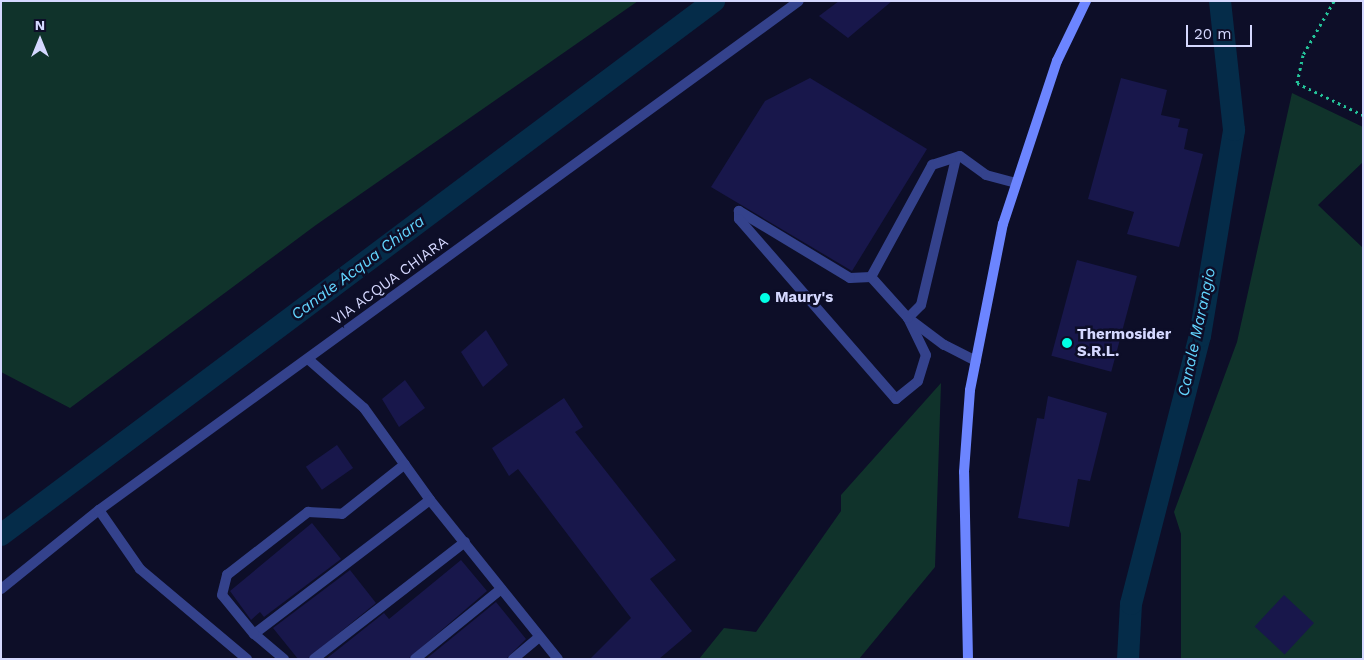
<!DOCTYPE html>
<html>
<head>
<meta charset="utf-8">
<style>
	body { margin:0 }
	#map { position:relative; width:1364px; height:660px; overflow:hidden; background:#0d0e28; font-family:"Work Sans",sans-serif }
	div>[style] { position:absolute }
	.green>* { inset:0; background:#10332b }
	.canal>* { height:22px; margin:-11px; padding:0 11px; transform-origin:11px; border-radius:11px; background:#052c49 }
	.building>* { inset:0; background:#18174b; transform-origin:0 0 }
	.path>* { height:3px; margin-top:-1.5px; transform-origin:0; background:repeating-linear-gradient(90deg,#24c49a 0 2.5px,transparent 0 6.5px) }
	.service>* { height:10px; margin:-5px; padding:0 5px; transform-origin:5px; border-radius:5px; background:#34428c }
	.minor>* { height:10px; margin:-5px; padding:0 5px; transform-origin:5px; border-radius:5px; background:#34428c }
	.secondary>* { height:10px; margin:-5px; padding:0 5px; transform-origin:5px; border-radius:5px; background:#6c85ff }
	.dots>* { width:14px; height:14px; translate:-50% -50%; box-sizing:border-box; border:2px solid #0d0e28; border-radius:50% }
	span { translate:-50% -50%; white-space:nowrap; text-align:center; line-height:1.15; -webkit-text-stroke:5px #0d0e28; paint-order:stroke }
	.street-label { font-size:15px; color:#d5d8ff }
	.poi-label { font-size:15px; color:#d5d8ff; font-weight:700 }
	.left { translate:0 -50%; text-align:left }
	.water-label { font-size:16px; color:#63d6ff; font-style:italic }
	.frame { position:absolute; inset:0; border:2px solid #d5d8ff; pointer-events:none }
	.north { position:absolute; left:15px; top:15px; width:50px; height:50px; -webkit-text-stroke:4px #0d0e28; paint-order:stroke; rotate:0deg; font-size:14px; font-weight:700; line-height:20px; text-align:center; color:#d5d8ff }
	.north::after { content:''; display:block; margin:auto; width:18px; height:22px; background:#d5d8ff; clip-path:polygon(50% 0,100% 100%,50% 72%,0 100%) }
	.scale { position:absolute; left:1186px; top:25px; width:66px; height:22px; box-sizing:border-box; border:2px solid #d5d8ff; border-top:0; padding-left:6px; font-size:15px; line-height:18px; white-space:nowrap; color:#d5d8ff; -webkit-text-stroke:4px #0d0e28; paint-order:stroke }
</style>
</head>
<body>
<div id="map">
	<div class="green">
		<div style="clip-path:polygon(1px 1px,638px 1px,316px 225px,70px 408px,1px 372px)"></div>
		<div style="clip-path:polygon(1292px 93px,1363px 127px,1363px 162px,1318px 205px,1363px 248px,1363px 659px,1181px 659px,1181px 534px,1174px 512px,1237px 342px)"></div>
		<div style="clip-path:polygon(941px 383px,935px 567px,859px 659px,699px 659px,724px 628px,756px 632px,841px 511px,841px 495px)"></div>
	</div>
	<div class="canal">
		<div style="left:1px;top:535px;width:891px;rotate:-36.83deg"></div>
		<div style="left:1128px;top:659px;width:55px;rotate:-86.9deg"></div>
		<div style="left:1131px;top:604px;width:277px;rotate:-75.6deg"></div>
		<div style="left:1200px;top:336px;width:209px;rotate:-80.6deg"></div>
		<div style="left:1234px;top:130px;width:130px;rotate:-96.2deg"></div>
	</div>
	<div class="building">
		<div style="clip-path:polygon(839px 1px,892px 1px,848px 38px,819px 16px)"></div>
		<div style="clip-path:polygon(810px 78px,927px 149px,852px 271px,711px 187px,765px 101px)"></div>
		<div style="clip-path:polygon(1121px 78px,1167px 90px,1161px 115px,1180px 119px,1178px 127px,1188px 129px,1184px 149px,1203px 154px,1179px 247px,1127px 234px,1134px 212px,1088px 199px)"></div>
		<div style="left:1077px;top:260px;width:62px;height:99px;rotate:15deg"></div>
		<div style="clip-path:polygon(486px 330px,508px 365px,483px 387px,461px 352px)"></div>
		<div style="clip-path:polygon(405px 380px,425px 408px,399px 427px,382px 399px)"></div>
		<div style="clip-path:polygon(1048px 396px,1107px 413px,1090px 481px,1078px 479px,1069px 527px,1018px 518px,1037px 418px,1044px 419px)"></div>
		<div style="clip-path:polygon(564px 398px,583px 427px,575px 432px,676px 560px,650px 579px,692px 631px,659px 659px,590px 659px,631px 618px,518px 469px,509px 476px,492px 448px)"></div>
		<div style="left:337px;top:445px;width:28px;height:38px;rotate:55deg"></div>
		<div style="clip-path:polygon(312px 523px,341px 559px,264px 617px,260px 612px,251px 620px,230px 591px)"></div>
		<div style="clip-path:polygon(461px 560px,487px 591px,408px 659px,326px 659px,384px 613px,389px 619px)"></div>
		<div style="clip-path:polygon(350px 570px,376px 603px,307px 659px,298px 659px,273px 628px)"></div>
		<div style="left:1284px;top:595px;width:41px;height:43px;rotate:43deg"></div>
		<div style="clip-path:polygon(496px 602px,526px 639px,506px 659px,426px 659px)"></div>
	</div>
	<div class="path">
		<div style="left:1334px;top:1px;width:62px;rotate:119.9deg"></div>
		<div style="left:1303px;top:55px;width:29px;rotate:102deg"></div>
		<div style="left:1297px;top:83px;width:73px;rotate:25.9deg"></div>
	</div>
	<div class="service">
		<div style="left:871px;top:277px;width:21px;rotate:177deg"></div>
		<div style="left:850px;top:278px;width:130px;rotate:-148.9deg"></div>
		<div style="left:739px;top:211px;width:8px;rotate:90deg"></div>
		<div style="left:739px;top:219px;width:239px;rotate:48.9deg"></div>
		<div style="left:896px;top:399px;width:28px;rotate:-39deg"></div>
		<div style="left:918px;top:381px;width:27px;rotate:-73deg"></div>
		<div style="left:926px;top:355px;width:41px;rotate:-115.9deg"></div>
		<div style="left:908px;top:318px;width:18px;rotate:-45deg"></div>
		<div style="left:921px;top:305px;width:151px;rotate:-76.6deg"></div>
		<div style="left:308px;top:359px;width:74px;rotate:41.2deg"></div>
		<div style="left:364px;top:408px;width:113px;rotate:54.3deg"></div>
		<div style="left:430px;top:500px;width:204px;rotate:51.2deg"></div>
		<div style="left:976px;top:361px;width:36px;rotate:-153deg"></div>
		<div style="left:944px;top:345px;width:45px;rotate:-143.1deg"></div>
		<div style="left:908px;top:318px;width:55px;rotate:-132.1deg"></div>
		<div style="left:871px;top:277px;width:128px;rotate:-61.4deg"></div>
		<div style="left:932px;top:165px;width:29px;rotate:-18deg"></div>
		<div style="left:960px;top:156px;width:32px;rotate:36deg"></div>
		<div style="left:986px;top:175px;width:31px;rotate:15deg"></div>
		<div style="left:254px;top:634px;width:221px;rotate:-37.3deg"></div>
		<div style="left:284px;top:659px;width:39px;rotate:-140deg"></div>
		<div style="left:254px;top:634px;width:50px;rotate:-129.4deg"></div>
		<div style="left:222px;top:595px;width:21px;rotate:-76deg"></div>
		<div style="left:227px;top:575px;width:103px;rotate:-37.9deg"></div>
		<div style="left:308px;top:512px;width:34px;rotate:3deg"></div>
		<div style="left:342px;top:514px;width:80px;rotate:-38.4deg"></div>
		<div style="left:314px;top:659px;width:191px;rotate:-37.8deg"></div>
		<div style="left:415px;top:659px;width:111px;rotate:-39.1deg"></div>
		<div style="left:513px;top:659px;width:34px;rotate:-40deg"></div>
	</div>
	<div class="minor">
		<div style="left:99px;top:510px;width:72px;rotate:55.2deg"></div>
		<div style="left:140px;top:569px;width:140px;rotate:40.1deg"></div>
		<div style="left:1px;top:589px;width:126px;rotate:-38.9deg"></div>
		<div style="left:99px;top:510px;width:865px;rotate:-36.02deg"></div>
	</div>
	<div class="secondary">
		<div style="left:968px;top:659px;width:187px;rotate:-91.2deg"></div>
		<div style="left:964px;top:472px;width:82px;rotate:-85.8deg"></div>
		<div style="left:970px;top:390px;width:169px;rotate:-78.8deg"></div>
		<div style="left:1003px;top:224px;width:172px;rotate:-71.7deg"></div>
		<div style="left:1057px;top:61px;width:67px;rotate:-64.2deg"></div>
	</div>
	<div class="dots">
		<div style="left:765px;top:298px;background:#01ffe5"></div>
		<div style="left:1067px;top:343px;background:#01ffe5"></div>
	</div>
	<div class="street-label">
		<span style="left:390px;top:281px;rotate:-36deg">VIA ACQUA CHIARA</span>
	</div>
	<div class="poi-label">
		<span class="left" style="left:775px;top:298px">Maury's</span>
		<span class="left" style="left:1077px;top:343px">Thermosider<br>S.R.L.</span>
	</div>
	<div class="water-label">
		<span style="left:358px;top:268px;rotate:-37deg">Canale Acqua Chiara</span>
		<span style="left:1197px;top:332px;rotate:-78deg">Canale Marangio</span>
	</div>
	<div class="frame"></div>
	<div class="north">N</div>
	<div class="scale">20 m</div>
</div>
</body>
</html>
